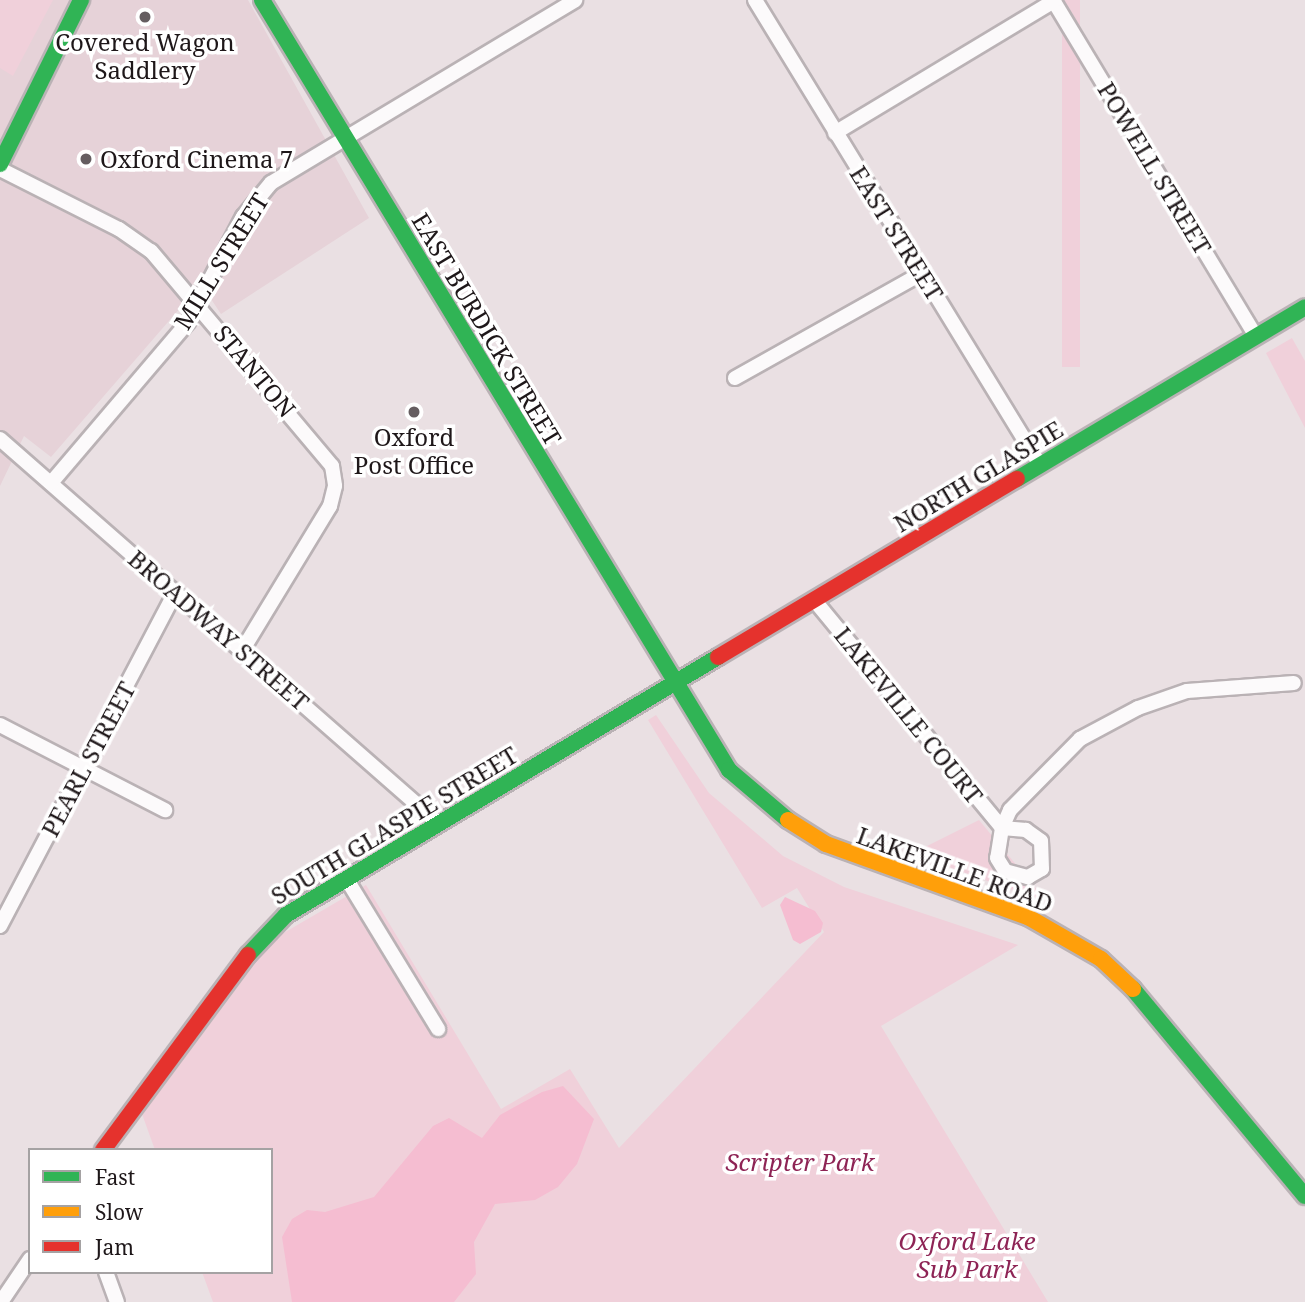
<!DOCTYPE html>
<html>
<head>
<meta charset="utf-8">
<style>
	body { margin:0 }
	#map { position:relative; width:1305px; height:1302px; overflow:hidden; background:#eae0e3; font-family:"Noto Serif",serif }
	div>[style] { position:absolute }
	.built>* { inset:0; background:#e6d2d8 }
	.green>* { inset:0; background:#f0d0da; transform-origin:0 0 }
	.water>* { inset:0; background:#f5bdd1 }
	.roads { filter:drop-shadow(2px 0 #bab2b5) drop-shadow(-2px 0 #bab2b5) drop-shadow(0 2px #bab2b5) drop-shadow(0 -2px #bab2b5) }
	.street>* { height:14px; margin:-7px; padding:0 7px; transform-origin:7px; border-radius:7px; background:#fcfafb }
	.fast>* { height:16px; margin:-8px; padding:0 8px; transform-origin:8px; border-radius:8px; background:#30b455 }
	.slow>* { height:16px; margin:-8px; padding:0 8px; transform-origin:8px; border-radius:8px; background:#ff9f0a }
	.jam>* { height:16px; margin:-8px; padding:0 8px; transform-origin:8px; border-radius:8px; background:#e5322d }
	.dots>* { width:19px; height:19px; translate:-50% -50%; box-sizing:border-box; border:4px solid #fff; border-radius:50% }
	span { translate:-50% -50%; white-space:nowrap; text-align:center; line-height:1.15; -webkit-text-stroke:7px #fff; paint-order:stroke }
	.poi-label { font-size:24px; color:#1e1719 }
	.left { translate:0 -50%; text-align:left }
	.street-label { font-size:24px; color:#1e1719 }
	.park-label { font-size:24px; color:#8e2455; font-style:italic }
	.legend { position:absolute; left:28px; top:1148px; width:245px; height:126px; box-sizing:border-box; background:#fff; border:2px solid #a5a2a3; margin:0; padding:9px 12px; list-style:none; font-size:21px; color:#1e1719 }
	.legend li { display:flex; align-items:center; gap:14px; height:35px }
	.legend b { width:35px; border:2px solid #a5a2a3 }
</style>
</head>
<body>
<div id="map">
	<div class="built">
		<div style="clip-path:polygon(0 0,248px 0,369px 218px,221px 314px,197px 278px,181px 307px,51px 457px,24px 436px,0 486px)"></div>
	</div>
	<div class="green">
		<div style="clip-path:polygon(0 0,53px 0,13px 76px,0 68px)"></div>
		<div style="left:1062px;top:0;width:18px;height:367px"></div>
		<div style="clip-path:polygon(1292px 338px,1305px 361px,1305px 428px,1266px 353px)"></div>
		<div style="clip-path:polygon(656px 715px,709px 793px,783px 856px,844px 887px,1018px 945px,881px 1026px,1048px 1302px,213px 1302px,202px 1272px,271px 1272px,271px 1150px,155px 1150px,142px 1114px,232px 977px,225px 967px,366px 885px,501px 1109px,570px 1069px,619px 1148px,824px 932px,797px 888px,762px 908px,648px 720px)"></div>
		<div style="clip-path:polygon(979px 820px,1047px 902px,911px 854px)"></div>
	</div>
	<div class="water">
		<div style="clip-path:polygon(785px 897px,815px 911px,823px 923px,821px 932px,800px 944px,793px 940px,780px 905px)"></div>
		<div style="clip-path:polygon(563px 1086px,594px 1119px,577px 1164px,558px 1187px,535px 1200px,495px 1204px,474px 1242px,476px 1274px,454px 1302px,292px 1302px,282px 1237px,292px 1219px,307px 1210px,325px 1212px,374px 1197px,433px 1126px,449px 1118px,482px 1138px,500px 1115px,542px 1092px)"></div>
	</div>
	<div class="roads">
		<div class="street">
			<div style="left:755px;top:0;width:545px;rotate:58.5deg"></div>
			<div style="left:1053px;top:0;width:393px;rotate:58.9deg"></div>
			<div style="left:835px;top:133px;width:256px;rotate:-31.1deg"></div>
			<div style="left:0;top:169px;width:133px;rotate:26.8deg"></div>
			<div style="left:119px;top:229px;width:39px;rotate:35deg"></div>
			<div style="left:151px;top:251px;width:281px;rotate:49.9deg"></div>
			<div style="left:332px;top:466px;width:20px;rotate:81deg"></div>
			<div style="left:335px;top:486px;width:21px;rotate:104deg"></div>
			<div style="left:330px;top:506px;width:170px;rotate:121.3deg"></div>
			<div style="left:735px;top:378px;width:214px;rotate:-29.3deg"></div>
			<div style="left:0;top:439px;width:581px;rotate:41.23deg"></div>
			<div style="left:51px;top:483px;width:211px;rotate:-49.6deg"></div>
			<div style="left:188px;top:322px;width:119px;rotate:-62.4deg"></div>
			<div style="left:243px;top:217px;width:44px;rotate:-50.5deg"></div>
			<div style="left:271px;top:183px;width:355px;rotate:-31deg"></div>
			<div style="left:815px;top:601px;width:294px;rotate:50.5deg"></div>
			<div style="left:1002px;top:828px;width:30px;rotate:99deg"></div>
			<div style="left:997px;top:858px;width:15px;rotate:58deg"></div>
			<div style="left:1005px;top:871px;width:24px;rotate:15deg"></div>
			<div style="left:1028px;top:877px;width:16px;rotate:-30deg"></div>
			<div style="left:1042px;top:869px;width:28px;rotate:-92deg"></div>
			<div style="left:1041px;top:841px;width:19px;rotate:-144deg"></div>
			<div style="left:1026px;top:830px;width:24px;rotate:-175deg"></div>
			<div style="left:1002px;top:828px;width:20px;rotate:-66deg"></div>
			<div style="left:1010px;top:810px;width:100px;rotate:-45.4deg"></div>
			<div style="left:1080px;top:739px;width:66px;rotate:-28.1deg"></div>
			<div style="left:1138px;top:708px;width:52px;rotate:-19.1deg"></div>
			<div style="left:1187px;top:691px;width:107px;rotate:-4.3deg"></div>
			<div style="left:0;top:725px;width:186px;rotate:27.3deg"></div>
			<div style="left:346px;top:878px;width:177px;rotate:58.6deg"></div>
			<div style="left:0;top:926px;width:377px;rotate:-62.3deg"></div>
			<div style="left:106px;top:1272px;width:32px;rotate:70deg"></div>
			<div style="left:1px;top:1302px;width:52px;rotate:-56deg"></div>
		</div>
		<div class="fast">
			<div style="left:262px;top:0;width:901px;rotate:58.76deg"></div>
			<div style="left:729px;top:770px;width:77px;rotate:40.3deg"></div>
			<div style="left:0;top:164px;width:183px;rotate:-63.7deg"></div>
			<div style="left:1017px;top:479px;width:335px;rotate:-30.8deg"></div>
			<div style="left:248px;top:955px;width:55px;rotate:-46.5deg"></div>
			<div style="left:286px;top:915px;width:503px;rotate:-30.85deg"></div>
			<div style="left:1133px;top:989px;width:269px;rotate:50.3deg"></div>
		</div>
		<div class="slow">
			<div style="left:788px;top:820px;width:45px;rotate:32.3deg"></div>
			<div style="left:826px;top:844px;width:215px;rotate:19.9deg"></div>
			<div style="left:1028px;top:917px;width:84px;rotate:29.9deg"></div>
			<div style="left:1101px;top:959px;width:44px;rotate:43.2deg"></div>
		</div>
		<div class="jam">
			<div style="left:718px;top:657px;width:348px;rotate:-30.8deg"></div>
			<div style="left:103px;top:1150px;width:243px;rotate:-53.4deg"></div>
		</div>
	</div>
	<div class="dots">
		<div style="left:145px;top:17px;background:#655d60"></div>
		<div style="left:86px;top:159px;background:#655d60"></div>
		<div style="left:414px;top:412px;background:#655d60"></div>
	</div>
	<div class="poi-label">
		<span style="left:145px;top:56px">Covered Wagon<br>Saddlery</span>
		<span class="left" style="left:100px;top:159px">Oxford Cinema 7</span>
		<span style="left:414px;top:451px">Oxford<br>Post Office</span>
	</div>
	<div class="street-label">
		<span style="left:1155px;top:168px;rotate:59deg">POWELL STREET</span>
		<span style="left:897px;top:233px;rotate:58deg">EAST STREET</span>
		<span style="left:221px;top:261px;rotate:-58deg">MILL STREET</span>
		<span style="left:487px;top:329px;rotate:59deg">EAST BURDICK STREET</span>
		<span style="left:255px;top:371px;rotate:50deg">STANTON</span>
		<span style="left:978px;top:476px;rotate:-31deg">NORTH GLASPIE</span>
		<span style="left:219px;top:630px;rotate:41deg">BROADWAY STREET</span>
		<span style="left:909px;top:715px;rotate:51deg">LAKEVILLE COURT</span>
		<span style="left:88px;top:759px;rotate:-62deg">PEARL STREET</span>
		<span style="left:394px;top:825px;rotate:-31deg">SOUTH GLASPIE STREET</span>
		<span style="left:955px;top:869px;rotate:20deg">LAKEVILLE ROAD</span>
	</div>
	<div class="park-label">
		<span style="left:800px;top:1162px">Scripter Park</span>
		<span style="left:967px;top:1255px">Oxford Lake<br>Sub Park</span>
	</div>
	<ul class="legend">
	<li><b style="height:9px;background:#30b455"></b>Fast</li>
	<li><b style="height:9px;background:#ff9f0a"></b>Slow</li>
	<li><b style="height:9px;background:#e5322d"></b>Jam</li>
	</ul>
</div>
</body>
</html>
